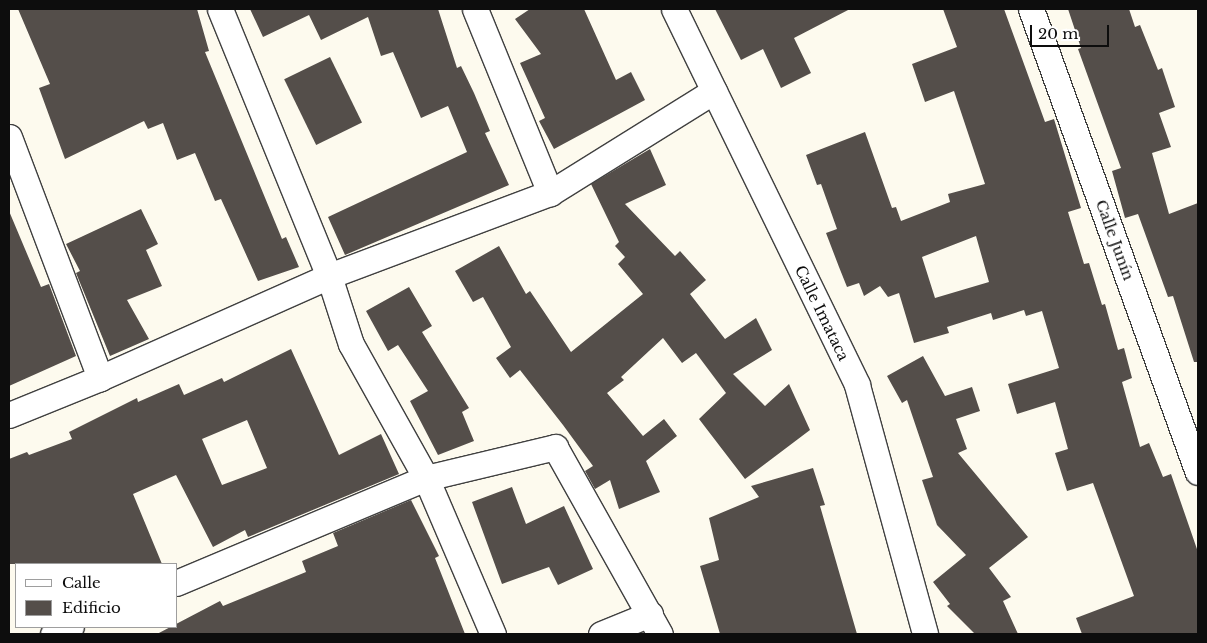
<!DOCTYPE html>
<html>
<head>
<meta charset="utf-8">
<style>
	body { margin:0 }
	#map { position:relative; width:1207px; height:643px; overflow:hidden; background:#fdfaee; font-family:"Libre Baskerville",serif }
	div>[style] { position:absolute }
	.building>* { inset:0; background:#544e4a; transform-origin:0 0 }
	.roads { filter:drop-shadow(1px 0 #404040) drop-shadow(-1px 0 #404040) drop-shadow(0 1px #404040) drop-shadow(0 -1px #404040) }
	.minor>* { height:25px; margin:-12.5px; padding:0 12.5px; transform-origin:12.5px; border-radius:12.5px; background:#fff }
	span { translate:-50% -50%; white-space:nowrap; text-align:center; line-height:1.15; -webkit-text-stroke:5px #fff; paint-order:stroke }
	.street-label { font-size:15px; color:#0d0d0d }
	.frame { position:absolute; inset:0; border:10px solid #0d0d0d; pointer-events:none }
	.legend { position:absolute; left:15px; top:563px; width:162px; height:65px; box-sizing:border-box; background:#fff; border:1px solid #9e9e9e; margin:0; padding:6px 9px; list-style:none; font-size:15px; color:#0d0d0d }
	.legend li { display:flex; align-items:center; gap:10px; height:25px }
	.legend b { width:25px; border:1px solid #9e9e9e }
	.scale { position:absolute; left:1030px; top:25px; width:79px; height:22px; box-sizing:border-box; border:2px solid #0d0d0d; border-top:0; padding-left:6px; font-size:15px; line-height:18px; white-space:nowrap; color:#0d0d0d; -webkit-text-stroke:4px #fff; paint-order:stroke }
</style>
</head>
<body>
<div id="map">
	<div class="building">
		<div style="clip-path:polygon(18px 9px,197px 9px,209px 51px,205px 52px,282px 239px,286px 237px,299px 267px,258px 281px,221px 199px,215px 201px,195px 153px,177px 160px,163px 123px,148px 129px,144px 121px,65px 159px,39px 88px,50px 84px)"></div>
		<div style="clip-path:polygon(250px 9px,438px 9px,457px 68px,461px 66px,474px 93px,490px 131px,485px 133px,509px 185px,345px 255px,328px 217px,467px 152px,448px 106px,421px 118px,393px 52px,381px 56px,368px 17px,321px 40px,309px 15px,263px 37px)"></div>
		<div style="clip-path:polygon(530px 9px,584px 9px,616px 80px,631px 72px,645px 100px,554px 149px,539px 121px,545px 118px,520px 63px,541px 54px,515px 19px)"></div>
		<div style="clip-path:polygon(715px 9px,850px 9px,794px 38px,811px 73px,781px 88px,763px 49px,741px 60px)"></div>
		<div style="clip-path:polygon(evenodd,943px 9px,1004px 9px,1045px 122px,1054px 119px,1081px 208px,1068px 212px,1084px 264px,1089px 263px,1102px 305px,1105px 304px,1118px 350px,1124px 348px,1132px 378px,1122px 382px,1140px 447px,1149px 443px,1163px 477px,1171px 474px,1198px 552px,1198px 634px,1082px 634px,1076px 618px,1134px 596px,1093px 483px,1067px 491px,1055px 453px,1068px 449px,1055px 402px,1017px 414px,1008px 384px,1059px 368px,1042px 311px,1026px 316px,1024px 310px,993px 320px,991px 313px,947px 327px,949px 333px,914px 343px,899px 293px,888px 297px,880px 286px,864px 296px,859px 283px,847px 287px,839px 267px,826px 233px,837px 229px,821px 184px,817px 185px,806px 155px,865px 132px,892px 208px,896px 207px,901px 221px,950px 202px,948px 194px,985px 184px,954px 91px,925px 102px,912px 64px,957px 47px,943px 9px,976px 236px,989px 282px,935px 298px,922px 257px,976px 236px)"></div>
		<div style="clip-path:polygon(1068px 9px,1129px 9px,1135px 27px,1140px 25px,1158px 70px,1162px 68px,1175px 107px,1159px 113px,1171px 147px,1152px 153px,1169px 214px,1198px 203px,1198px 362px,1194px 362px,1173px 296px,1168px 297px,1138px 214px,1125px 218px,1112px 171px,1121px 168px,1078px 49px,1081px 48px)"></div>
		<div style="left:330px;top:57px;width:73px;height:51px;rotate:64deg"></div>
		<div style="clip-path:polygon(650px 149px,666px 185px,625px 204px,675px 256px,680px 251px,706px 280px,690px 294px,725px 339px,756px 318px,772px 350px,733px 374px,765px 406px,789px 384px,810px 430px,745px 479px,699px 419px,726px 393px,696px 353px,682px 363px,663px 338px,621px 377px,624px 380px,607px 393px,643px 436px,664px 419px,677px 436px,646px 461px,660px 492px,619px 509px,610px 480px,595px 489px,585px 471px,593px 466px,563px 425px,520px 370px,510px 378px,496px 358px,511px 347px,483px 297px,473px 302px,455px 271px,499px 246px,526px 294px,530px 291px,571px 352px,643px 294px,618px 264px,625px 257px,615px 246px,619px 242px,591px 184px)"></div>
		<div style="clip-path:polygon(141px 209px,158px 244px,146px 250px,162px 286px,127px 300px,149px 339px,110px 356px,76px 273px,80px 271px,66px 244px)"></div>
		<div style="clip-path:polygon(9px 211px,41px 287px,49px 284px,76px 356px,9px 386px)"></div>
		<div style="clip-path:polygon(409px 287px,432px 326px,422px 332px,469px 408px,462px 412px,474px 441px,438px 455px,410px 401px,428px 391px,398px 345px,388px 351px,366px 311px)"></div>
		<div style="clip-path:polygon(evenodd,291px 349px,339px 455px,381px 434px,399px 474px,248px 537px,245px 530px,213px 547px,176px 475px,133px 494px,162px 564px,9px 564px,9px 459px,27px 452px,29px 455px,72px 439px,69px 432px,137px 398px,138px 402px,179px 384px,184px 395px,222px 378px,224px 382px,291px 349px,247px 420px,267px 468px,222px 485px,202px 439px,247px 420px)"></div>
		<div style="clip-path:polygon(923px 356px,945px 396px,972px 387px,980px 411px,956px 419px,967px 449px,958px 453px,1028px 537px,989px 568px,1011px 597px,1003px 601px,1018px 634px,975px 634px,947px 606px,950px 604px,933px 582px,966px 555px,937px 525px,922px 480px,933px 477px,907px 400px,902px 403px,887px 376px)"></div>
		<div style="clip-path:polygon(813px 468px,825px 505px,820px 506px,857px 634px,720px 634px,700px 566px,719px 560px,709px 518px,759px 497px,751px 486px)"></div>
		<div style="clip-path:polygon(512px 487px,526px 524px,564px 506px,593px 569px,558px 585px,549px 567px,502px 584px,472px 502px)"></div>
		<div style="clip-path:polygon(411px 500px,439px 556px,435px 558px,465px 634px,157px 634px,220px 601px,223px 606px,306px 572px,302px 561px,338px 546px,333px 533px)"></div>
	</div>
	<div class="roads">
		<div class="minor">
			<div style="left:220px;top:9px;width:288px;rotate:67.8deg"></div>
			<div style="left:329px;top:276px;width:71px;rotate:72.1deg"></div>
			<div style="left:351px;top:344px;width:154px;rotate:60.8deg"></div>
			<div style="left:426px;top:478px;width:170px;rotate:66.8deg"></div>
			<div style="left:475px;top:9px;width:199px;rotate:67.8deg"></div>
			<div style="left:674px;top:9px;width:418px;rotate:64deg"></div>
			<div style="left:857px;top:385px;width:258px;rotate:74.7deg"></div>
			<div style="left:1031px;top:9px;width:492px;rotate:70.2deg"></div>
			<div style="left:9px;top:137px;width:258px;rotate:69.3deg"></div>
			<div style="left:9px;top:415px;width:98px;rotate:-22.1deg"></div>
			<div style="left:100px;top:378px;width:251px;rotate:-24deg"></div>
			<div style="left:329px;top:276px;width:236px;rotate:-20.6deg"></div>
			<div style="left:550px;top:193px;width:193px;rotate:-31.9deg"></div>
			<div style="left:176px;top:583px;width:271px;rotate:-22.8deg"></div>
			<div style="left:426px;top:478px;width:133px;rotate:-13.5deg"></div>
			<div style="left:555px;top:447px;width:214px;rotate:60.7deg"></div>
			<div style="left:53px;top:634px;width:19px;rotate:-21deg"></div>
			<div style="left:601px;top:634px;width:53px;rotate:-22.2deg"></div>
		</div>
	</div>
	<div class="street-label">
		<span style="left:1115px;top:240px;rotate:70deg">Calle Junín</span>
		<span style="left:822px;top:313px;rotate:64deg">Calle Imataca</span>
	</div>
	<div class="frame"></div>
	<ul class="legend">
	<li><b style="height:6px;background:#fff"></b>Calle</li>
	<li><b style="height:14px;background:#544e4a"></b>Edificio</li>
	</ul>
	<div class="scale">20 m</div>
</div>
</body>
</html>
